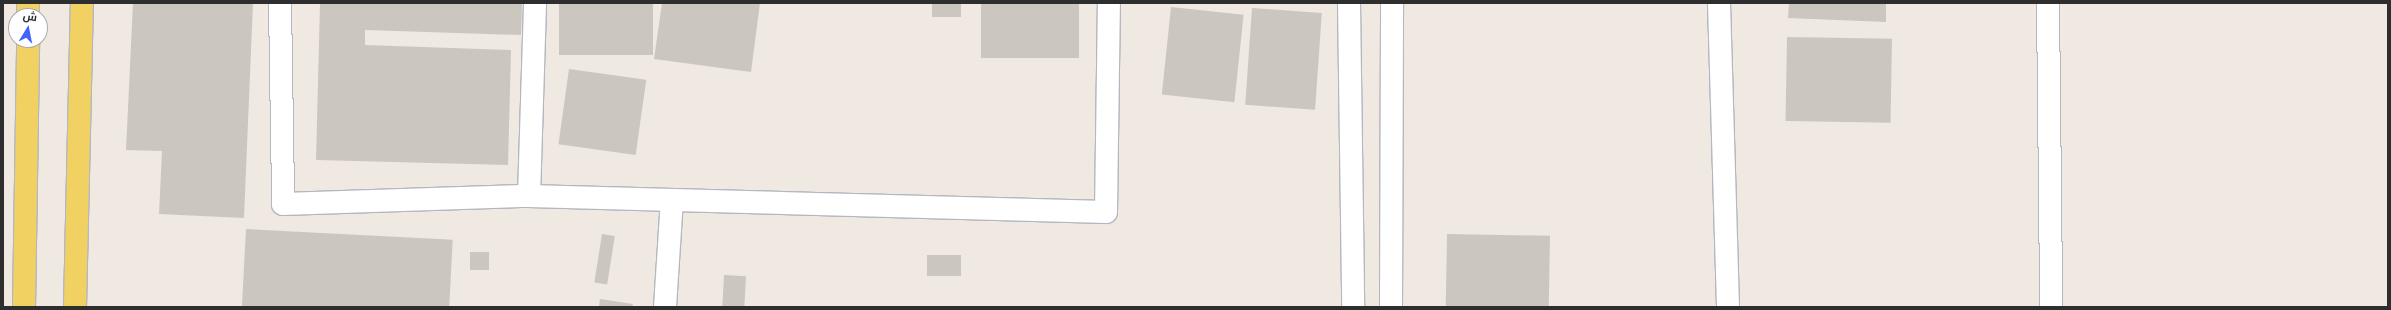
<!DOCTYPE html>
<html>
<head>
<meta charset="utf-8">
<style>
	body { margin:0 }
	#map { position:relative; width:2391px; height:310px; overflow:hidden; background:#efe9e1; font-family:Figtree,Cairo,sans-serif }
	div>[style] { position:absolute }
	.building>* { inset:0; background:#cbc7bf; transform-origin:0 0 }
	.roads { filter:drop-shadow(1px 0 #b4b7c1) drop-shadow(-1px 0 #b4b7c1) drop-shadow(0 1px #b4b7c1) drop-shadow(0 -1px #b4b7c1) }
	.minor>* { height:22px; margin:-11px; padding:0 11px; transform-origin:11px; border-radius:11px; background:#fff }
	.major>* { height:22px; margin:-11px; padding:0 11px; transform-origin:11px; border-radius:11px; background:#f2d163 }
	span { translate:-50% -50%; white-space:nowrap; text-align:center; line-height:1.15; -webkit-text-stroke:3.5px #fff; paint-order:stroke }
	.frame { position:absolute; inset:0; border:4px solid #2e2e2e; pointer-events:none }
	.north { position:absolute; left:8px; top:8px; width:40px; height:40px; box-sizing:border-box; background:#fff; border:1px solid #ababab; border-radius:50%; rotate:10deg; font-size:11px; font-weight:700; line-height:16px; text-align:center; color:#2e2e2e }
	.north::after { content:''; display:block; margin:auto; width:14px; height:18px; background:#4264fb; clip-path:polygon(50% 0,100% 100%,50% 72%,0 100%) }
</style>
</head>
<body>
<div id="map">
	<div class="building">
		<div style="clip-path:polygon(133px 3px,253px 3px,244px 218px,159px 214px,162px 151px,126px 150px)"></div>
		<div style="clip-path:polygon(320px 3px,522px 3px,521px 35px,365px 30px,365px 45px,511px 50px,508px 165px,316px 160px)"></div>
		<div style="left:559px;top:3px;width:94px;height:52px"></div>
		<div style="clip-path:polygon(662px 3px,760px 3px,751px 72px,654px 59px)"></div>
		<div style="left:932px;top:3px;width:29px;height:14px"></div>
		<div style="left:981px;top:3px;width:98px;height:55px"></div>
		<div style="clip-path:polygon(1789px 3px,1886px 3px,1886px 22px,1788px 18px)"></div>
		<div style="left:1171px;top:7px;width:73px;height:88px;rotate:6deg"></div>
		<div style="left:1252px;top:8px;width:70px;height:97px;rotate:4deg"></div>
		<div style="left:1787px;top:37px;width:105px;height:84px;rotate:1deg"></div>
		<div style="left:569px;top:69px;width:78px;height:76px;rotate:8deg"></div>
		<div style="left:246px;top:229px;width:207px;height:78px;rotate:3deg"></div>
		<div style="left:602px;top:234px;width:13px;height:49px;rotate:9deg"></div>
		<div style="left:1447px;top:234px;width:103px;height:73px;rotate:1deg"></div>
		<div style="left:470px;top:252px;width:19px;height:18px"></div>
		<div style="left:927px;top:255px;width:34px;height:21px"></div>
		<div style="left:724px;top:275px;width:22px;height:32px;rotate:3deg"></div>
		<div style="clip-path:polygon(600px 299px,633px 304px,632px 307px,599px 307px)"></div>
	</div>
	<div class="roads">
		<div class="minor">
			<div style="left:280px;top:3px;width:201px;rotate:89.1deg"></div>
			<div style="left:283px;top:204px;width:246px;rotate:-1.9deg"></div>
			<div style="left:529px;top:196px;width:577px;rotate:1.59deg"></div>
			<div style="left:1106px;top:212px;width:209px;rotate:-89.2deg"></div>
			<div style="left:1349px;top:3px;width:304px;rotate:89.2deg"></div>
			<div style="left:1719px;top:3px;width:304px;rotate:88.3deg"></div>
			<div style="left:2048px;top:3px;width:304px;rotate:89.4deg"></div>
			<div style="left:529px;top:196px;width:193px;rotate:-88.2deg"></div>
			<div style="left:665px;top:307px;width:107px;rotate:-86.3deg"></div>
			<div style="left:1391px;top:307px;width:304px;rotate:-89.8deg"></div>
		</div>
		<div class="major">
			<div style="left:28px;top:16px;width:13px;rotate:-90deg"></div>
			<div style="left:24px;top:307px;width:267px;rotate:-89.1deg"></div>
			<div style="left:75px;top:307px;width:304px;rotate:-88.7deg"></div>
		</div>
	</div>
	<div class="frame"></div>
	<div class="north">ش</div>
</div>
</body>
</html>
